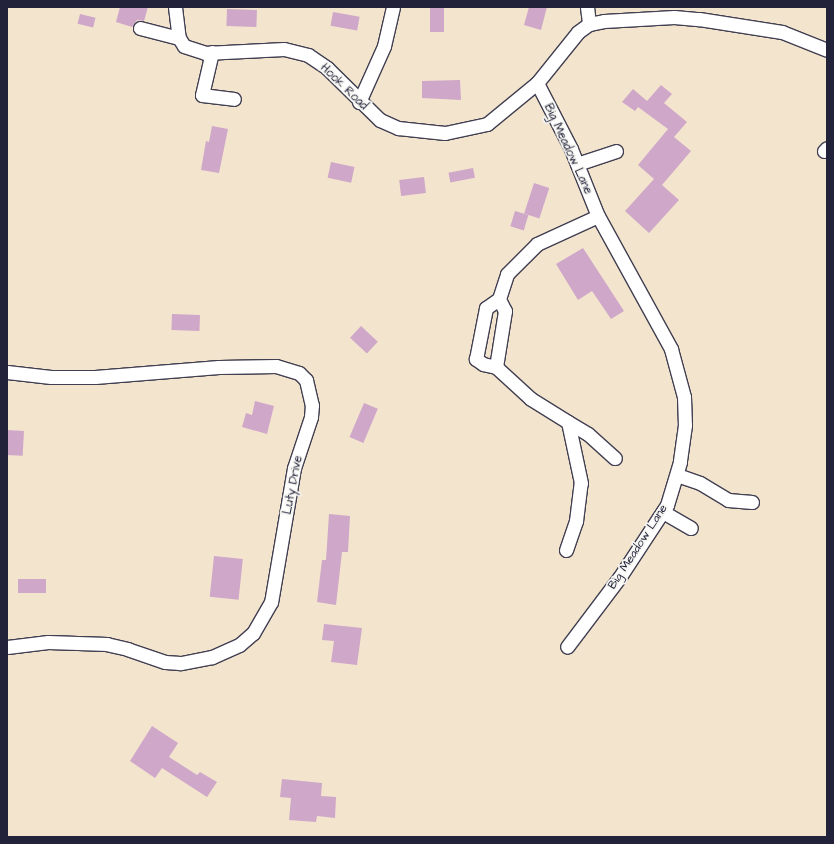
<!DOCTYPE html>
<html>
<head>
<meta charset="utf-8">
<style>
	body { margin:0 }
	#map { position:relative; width:834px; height:844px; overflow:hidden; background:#f3e4ce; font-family:"Architects Daughter",sans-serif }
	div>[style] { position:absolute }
	.building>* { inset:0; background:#cfa7c8; transform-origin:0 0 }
	.roads { filter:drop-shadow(1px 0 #413f51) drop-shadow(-1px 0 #413f51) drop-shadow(0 1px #413f51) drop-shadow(0 -1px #413f51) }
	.minor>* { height:13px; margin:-6.5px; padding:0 6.5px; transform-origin:6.5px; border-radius:6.5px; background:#fff }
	span { translate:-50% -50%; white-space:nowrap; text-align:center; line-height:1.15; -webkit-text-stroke:3.5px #f6f6f2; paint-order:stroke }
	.street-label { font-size:12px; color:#22223b }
	.frame { position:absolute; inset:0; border:8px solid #22223b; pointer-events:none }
</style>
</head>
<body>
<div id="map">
	<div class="building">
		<div style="clip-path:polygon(120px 7px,148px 7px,144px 21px,137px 20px,132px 27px,116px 22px)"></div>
		<div style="left:430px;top:7px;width:14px;height:25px"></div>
		<div style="clip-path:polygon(529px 7px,547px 7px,541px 30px,524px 25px)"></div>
		<div style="left:227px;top:9px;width:30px;height:17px;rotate:2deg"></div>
		<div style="left:333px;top:12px;width:27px;height:14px;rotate:10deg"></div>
		<div style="left:80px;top:14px;width:16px;height:10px;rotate:14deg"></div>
		<div style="clip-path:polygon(460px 80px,461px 100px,422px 98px,422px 81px)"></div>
		<div style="clip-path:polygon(661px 85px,672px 94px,664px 103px,687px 122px,674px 137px,691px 151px,662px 185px,679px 200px,649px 233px,625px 211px,654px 179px,638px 165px,668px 129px,638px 107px,635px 111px,622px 102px,633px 89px,647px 101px)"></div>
		<div style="clip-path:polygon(212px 126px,228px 129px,219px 173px,201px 170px,206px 141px,209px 142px)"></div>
		<div style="left:331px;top:162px;width:24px;height:16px;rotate:12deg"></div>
		<div style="left:473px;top:168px;width:10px;height:25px;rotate:79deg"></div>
		<div style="left:424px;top:177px;width:16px;height:25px;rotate:83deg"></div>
		<div style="left:534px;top:183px;width:16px;height:32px;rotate:18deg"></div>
		<div style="left:515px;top:211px;width:14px;height:16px;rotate:17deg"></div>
		<div style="clip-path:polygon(583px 248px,624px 311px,611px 319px,592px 291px,578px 300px,556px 264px)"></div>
		<div style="left:172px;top:314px;width:28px;height:16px;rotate:2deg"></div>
		<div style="left:361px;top:326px;width:23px;height:16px;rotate:43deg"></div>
		<div style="clip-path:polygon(255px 401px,274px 406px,267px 434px,242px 427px,246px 413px,252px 415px)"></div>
		<div style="left:364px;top:403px;width:15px;height:37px;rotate:23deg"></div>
		<div style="left:7px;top:430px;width:17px;height:25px;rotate:3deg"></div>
		<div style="clip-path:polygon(329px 514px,350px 516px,348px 552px,342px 552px,336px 605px,317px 602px,322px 560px,326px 560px)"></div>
		<div style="left:214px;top:556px;width:29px;height:41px;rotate:6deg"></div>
		<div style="left:18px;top:579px;width:28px;height:14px"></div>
		<div style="clip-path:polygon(324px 624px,362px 628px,357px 665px,331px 662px,334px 641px,322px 640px)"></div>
		<div style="clip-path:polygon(152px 726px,178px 743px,169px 757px,197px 775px,200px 772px,217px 782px,207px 797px,162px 768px,155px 778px,130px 761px)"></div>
		<div style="clip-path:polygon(282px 779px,322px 783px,321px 796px,336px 797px,335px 818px,317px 816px,316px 822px,289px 820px,291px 798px,280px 797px)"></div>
	</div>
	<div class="roads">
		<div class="minor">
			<div style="left:175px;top:7px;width:31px;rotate:83deg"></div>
			<div style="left:587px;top:7px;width:17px;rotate:83deg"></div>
			<div style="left:140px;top:28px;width:40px;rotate:14.4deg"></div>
			<div style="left:179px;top:38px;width:9px;rotate:58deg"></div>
			<div style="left:184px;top:46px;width:22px;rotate:18deg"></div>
			<div style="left:205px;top:53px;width:79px;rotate:-2.9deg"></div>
			<div style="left:284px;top:49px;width:25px;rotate:14deg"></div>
			<div style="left:308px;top:55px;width:23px;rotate:34deg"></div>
			<div style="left:327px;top:68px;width:74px;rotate:44.5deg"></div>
			<div style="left:380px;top:120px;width:20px;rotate:24deg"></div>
			<div style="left:398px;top:128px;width:47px;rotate:6.1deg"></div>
			<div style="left:445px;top:133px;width:43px;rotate:-12.1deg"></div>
			<div style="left:487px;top:124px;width:65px;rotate:-39.4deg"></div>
			<div style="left:537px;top:83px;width:65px;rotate:-51.2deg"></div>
			<div style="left:578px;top:32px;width:14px;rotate:-36deg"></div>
			<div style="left:589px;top:24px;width:15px;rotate:-11deg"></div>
			<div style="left:604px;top:21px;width:70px;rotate:-3.3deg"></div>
			<div style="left:674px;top:17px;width:25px;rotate:5deg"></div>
			<div style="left:699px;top:19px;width:84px;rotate:8.9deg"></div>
			<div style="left:782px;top:32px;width:48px;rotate:21.8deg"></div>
			<div style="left:212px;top:52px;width:44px;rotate:103.1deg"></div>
			<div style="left:202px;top:95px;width:32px;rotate:7deg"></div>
			<div style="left:537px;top:83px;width:74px;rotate:62.7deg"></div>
			<div style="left:571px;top:149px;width:72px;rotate:68.1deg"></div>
			<div style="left:598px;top:216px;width:152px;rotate:61.2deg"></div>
			<div style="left:671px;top:349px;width:50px;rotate:74.8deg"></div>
			<div style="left:684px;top:397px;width:28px;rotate:88deg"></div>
			<div style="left:685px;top:425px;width:37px;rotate:98deg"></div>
			<div style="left:680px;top:462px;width:45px;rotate:106.8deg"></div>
			<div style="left:667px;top:505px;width:87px;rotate:123.3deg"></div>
			<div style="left:619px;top:578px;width:86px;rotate:127deg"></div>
			<div style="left:359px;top:102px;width:61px;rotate:-65.9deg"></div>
			<div style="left:384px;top:46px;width:40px;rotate:-77deg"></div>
			<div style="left:824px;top:151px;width:4px;rotate:-45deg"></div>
			<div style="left:577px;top:164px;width:41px;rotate:-18.4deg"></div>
			<div style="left:496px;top:367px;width:57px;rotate:-80.9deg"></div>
			<div style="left:505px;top:311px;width:13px;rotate:-117deg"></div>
			<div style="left:7px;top:372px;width:44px;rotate:6.5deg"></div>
			<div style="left:51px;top:377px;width:44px"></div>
			<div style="left:95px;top:377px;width:124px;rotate:-4.6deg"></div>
			<div style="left:219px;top:367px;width:57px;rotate:-1deg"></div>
			<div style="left:276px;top:366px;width:24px;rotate:17deg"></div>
			<div style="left:299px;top:373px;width:10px;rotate:45deg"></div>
			<div style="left:306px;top:380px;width:26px;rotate:77deg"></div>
			<div style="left:312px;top:405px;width:12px;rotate:95deg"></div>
			<div style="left:311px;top:417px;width:54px;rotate:108.4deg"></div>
			<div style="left:294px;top:468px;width:136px;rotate:99.7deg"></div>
			<div style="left:271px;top:602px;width:36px;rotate:120deg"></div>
			<div style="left:253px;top:633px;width:18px;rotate:139deg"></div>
			<div style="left:239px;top:645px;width:30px;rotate:156deg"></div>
			<div style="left:212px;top:657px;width:33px;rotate:169deg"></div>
			<div style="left:180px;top:663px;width:15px;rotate:-176deg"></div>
			<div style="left:165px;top:662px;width:39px;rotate:-161deg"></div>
			<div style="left:128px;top:649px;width:22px;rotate:-167deg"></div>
			<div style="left:107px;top:644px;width:59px;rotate:-178.1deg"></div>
			<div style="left:48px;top:642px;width:41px;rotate:173deg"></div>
			<div style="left:568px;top:422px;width:23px;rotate:31deg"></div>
			<div style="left:588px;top:434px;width:36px;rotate:42deg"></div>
			<div style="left:677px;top:475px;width:24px;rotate:19deg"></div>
			<div style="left:700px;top:483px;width:33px;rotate:31deg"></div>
			<div style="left:728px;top:500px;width:24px;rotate:5deg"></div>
			<div style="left:663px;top:512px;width:32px;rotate:30deg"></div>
			<div style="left:566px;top:550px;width:31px;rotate:-71deg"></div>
			<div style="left:576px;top:521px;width:38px;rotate:-83deg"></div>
			<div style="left:581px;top:483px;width:62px;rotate:-102deg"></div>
			<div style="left:568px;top:422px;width:44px;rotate:-148.1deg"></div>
			<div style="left:531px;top:399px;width:47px;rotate:-137.6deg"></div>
			<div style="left:496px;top:367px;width:13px;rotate:-167deg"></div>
			<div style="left:483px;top:364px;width:9px;rotate:-144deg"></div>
			<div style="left:476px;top:359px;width:52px;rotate:-78.9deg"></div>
			<div style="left:486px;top:308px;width:16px;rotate:-35deg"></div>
			<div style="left:499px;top:299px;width:26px;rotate:-72deg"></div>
			<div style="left:507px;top:274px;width:42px;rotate:-45deg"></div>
			<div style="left:537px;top:244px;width:67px;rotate:-24.7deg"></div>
		</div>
	</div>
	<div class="street-label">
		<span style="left:344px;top:87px;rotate:44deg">Hook Road</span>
		<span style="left:568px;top:149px;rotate:65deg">Big Meadow Lane</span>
		<span style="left:293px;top:485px;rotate:-79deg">Luty Drive</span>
		<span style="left:638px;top:547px;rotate:-57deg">Big Meadow Lane</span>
	</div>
	<div class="frame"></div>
</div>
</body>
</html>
